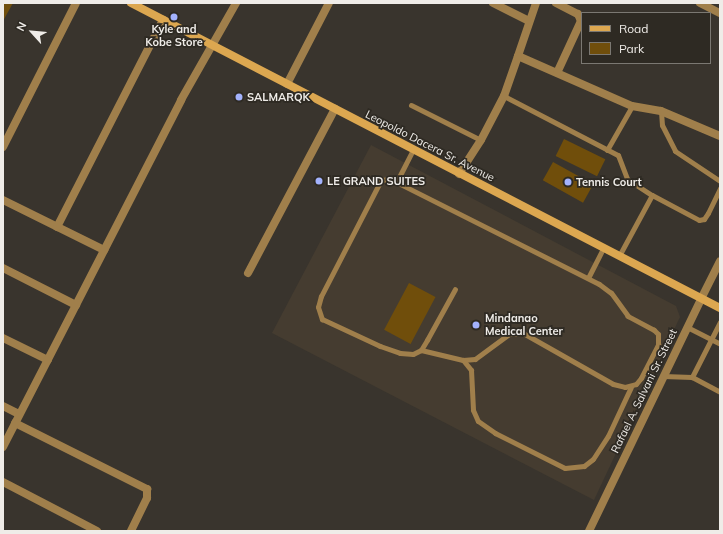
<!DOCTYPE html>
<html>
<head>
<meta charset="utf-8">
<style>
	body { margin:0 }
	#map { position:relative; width:723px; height:534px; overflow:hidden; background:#39342d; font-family:Mulish,sans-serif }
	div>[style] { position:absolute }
	.built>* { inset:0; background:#453c30 }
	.green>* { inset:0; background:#704e0b; transform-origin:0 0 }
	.service>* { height:5px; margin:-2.5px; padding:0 2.5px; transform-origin:2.5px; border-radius:2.5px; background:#a07f4b }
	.minor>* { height:8px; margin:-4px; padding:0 4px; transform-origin:4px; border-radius:4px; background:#a07f4b }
	.tertiary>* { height:8px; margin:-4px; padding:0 4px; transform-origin:4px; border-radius:4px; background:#a07f4b }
	.secondary>* { height:8px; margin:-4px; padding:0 4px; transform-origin:4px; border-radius:4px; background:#dca750 }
	.dots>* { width:11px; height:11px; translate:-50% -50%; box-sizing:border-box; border:2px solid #2e2a23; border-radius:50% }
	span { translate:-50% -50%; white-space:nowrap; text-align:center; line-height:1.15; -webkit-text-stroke:3.5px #2e2a23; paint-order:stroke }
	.poi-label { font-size:11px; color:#efece8; font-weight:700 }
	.left { translate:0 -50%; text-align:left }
	.street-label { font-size:11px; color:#efece8 }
	.frame { position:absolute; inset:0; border:4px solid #efece8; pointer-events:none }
	.legend { position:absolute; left:581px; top:12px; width:130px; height:52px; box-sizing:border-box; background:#2e2a23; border:1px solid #7b7872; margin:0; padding:5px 7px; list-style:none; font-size:12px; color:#efece8 }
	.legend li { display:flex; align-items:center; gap:8px; height:20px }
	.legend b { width:20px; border:1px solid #7b7872 }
	.north { position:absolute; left:12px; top:12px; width:40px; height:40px; -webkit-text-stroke:3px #2e2a23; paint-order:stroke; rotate:297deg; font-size:11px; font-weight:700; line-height:16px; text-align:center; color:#efece8 }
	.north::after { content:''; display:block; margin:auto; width:14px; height:18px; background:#efece8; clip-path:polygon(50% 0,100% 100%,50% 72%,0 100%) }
</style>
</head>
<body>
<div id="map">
	<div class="built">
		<div style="clip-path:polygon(371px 145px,676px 306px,680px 317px,594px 500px,272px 333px)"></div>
	</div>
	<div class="green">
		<div style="clip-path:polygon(3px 3px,13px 3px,3px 21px)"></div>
		<div style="left:564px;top:139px;width:46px;height:19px;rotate:26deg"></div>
		<div style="left:553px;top:162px;width:46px;height:21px;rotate:29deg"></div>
		<div style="left:409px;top:283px;width:30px;height:53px;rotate:28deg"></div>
	</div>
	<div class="service">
		<div style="left:504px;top:96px;width:128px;rotate:27.4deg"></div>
		<div style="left:618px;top:155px;width:26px;rotate:69deg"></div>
		<div style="left:627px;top:179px;width:30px;rotate:33deg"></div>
		<div style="left:411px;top:105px;width:78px;rotate:26.6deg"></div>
		<div style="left:661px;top:111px;width:14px;rotate:86deg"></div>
		<div style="left:662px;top:125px;width:29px;rotate:63deg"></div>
		<div style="left:675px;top:151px;width:54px;rotate:33.7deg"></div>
		<div style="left:607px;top:150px;width:51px;rotate:-60.4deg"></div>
		<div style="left:397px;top:181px;width:35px;rotate:-63deg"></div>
		<div style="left:619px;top:256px;width:69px;rotate:-61.6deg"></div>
		<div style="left:652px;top:195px;width:53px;rotate:28deg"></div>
		<div style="left:699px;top:220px;width:5px;rotate:-11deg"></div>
		<div style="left:704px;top:219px;width:7px;rotate:-56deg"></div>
		<div style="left:708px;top:213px;width:28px;rotate:-64deg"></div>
		<div style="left:588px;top:278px;width:34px;rotate:-63deg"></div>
		<div style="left:720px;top:322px;width:62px;rotate:117deg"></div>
		<div style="left:692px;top:377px;width:32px;rotate:28deg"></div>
		<div style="left:687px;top:327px;width:37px;rotate:27deg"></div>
		<div style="left:421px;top:350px;width:43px;rotate:13.4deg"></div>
		<div style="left:463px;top:360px;width:12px;rotate:-5deg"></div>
		<div style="left:475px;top:359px;width:42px;rotate:-36.3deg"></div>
		<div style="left:509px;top:334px;width:14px;rotate:-4deg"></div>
		<div style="left:523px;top:333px;width:103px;rotate:29.5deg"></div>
		<div style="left:613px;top:384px;width:12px;rotate:14deg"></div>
		<div style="left:625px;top:387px;width:11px;rotate:-15deg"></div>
		<div style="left:636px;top:384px;width:8px;rotate:-50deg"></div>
		<div style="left:641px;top:378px;width:38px;rotate:-63deg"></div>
		<div style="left:658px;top:344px;width:10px;rotate:-90deg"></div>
		<div style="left:658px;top:334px;width:6px;rotate:-135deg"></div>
		<div style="left:654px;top:330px;width:30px;rotate:-152deg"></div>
		<div style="left:628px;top:316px;width:29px;rotate:-126deg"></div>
		<div style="left:611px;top:293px;width:15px;rotate:-143deg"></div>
		<div style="left:599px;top:284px;width:234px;rotate:-153.3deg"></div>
		<div style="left:390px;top:179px;width:9px;rotate:174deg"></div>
		<div style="left:381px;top:180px;width:131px;rotate:117.3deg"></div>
		<div style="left:321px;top:296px;width:11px;rotate:105deg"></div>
		<div style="left:318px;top:307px;width:13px;rotate:72deg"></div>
		<div style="left:322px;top:319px;width:64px;rotate:25deg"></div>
		<div style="left:380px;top:346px;width:21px;rotate:19deg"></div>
		<div style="left:400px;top:353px;width:13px;rotate:4deg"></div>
		<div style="left:413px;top:354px;width:9px;rotate:-27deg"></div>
		<div style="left:421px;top:350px;width:12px;rotate:-59deg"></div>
		<div style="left:427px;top:340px;width:58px;rotate:-61.2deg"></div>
		<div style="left:463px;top:360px;width:13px;rotate:51deg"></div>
		<div style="left:471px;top:370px;width:40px;rotate:87.1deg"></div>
		<div style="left:473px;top:410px;width:12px;rotate:66deg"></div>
		<div style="left:478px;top:421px;width:21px;rotate:35deg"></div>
		<div style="left:495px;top:433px;width:78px;rotate:26.6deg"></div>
		<div style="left:565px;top:468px;width:19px;rotate:-6deg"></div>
		<div style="left:584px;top:466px;width:11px;rotate:-38deg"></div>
		<div style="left:593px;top:459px;width:27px;rotate:-57deg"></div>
		<div style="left:608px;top:436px;width:54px;rotate:-64.9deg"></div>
		<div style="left:663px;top:376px;width:29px;rotate:2deg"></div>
	</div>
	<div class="minor">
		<div style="left:493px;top:3px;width:40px;rotate:26.6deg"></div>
		<div style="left:536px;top:3px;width:56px;rotate:108.8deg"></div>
		<div style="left:518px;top:56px;width:124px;rotate:23.7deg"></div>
		<div style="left:632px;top:106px;width:29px;rotate:10deg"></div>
		<div style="left:661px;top:111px;width:64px;rotate:23deg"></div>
		<div style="left:556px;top:3px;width:25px;rotate:27deg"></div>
		<div style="left:578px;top:14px;width:8px;rotate:67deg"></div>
		<div style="left:581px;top:21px;width:57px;rotate:114.8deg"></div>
		<div style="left:700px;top:3px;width:22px;rotate:27deg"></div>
		<div style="left:287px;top:84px;width:91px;rotate:-62.6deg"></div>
		<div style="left:3px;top:147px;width:161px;rotate:-63.1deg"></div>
		<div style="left:459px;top:174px;width:40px;rotate:-57.1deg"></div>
		<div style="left:481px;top:140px;width:50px;rotate:-62.4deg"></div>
		<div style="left:504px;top:96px;width:42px;rotate:-70.7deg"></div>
		<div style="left:3px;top:200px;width:113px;rotate:26.3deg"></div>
		<div style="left:57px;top:227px;width:233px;rotate:-62.9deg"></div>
		<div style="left:3px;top:268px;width:82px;rotate:26.9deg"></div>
		<div style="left:248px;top:273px;width:186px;rotate:-62.1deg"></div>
		<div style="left:3px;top:338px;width:50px;rotate:26.1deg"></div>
		<div style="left:3px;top:406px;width:18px;rotate:27deg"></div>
		<div style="left:15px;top:423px;width:148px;rotate:26.6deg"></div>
		<div style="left:147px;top:489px;width:9px;rotate:90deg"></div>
		<div style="left:147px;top:498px;width:37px;rotate:116deg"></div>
		<div style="left:3px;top:447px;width:390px;rotate:-62.8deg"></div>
		<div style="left:181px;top:100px;width:112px;rotate:-60.4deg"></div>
		<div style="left:3px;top:482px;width:106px;rotate:27.5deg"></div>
		<div style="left:589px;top:531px;width:258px;rotate:-64.2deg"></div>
	</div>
	<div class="tertiary">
		<div style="left:701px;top:299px;width:42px;rotate:-63.4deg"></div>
	</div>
	<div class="secondary">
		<div style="left:131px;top:3px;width:663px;rotate:27.38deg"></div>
	</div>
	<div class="dots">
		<div style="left:174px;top:17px;background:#a3b2fd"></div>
		<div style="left:239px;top:97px;background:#a3b2fd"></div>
		<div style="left:319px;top:181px;background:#a3b2fd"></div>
		<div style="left:568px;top:182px;background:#a3b2fd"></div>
		<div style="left:476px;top:325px;background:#a3b2fd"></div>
	</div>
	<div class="poi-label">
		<span style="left:174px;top:36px">Kyle and<br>Kobe Store</span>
		<span class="left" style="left:247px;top:97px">SALMARQK</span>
		<span class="left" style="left:327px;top:181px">LE GRAND SUITES</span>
		<span class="left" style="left:576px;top:182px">Tennis Court</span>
		<span class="left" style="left:485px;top:325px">Mindanao<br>Medical Center</span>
	</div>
	<div class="street-label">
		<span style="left:430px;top:146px;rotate:27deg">Leopoldo Dacera Sr. Avenue</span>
		<span style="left:644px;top:391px;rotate:-64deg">Rafael A. Salvani Sr. Street</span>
	</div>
	<div class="frame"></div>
	<ul class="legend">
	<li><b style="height:5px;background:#dca750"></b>Road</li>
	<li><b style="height:11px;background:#704e0b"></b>Park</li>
	</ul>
	<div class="north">N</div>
</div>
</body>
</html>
